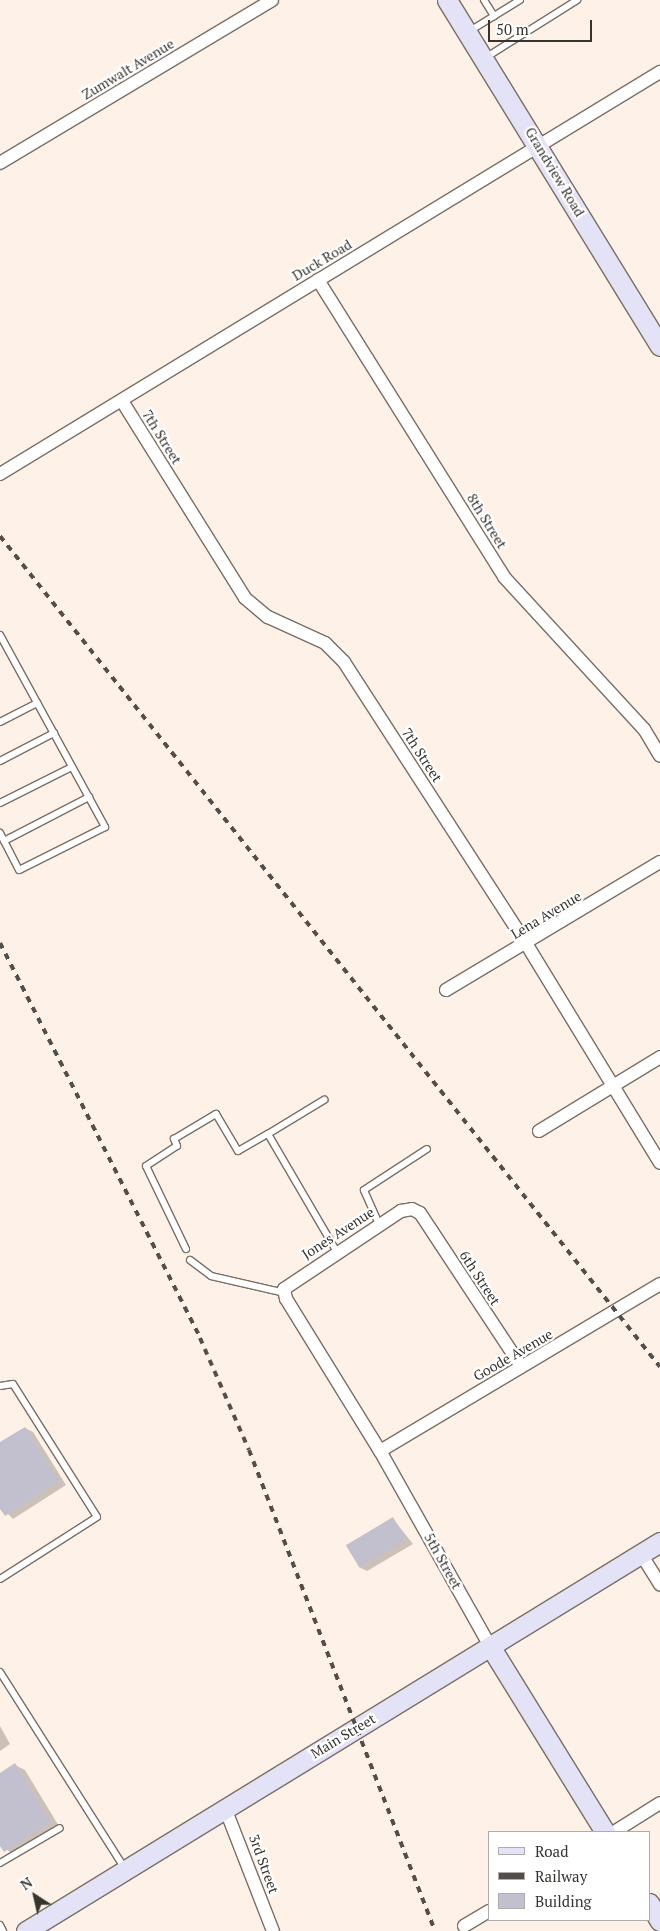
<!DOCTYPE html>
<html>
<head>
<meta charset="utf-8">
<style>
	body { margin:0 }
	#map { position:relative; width:660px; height:1931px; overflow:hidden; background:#fef2e8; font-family:"PT Serif",serif }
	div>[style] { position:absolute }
	.shadow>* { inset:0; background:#0003 }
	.building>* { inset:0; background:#c2c0ce; transform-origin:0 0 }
	.roads { filter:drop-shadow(1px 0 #796f66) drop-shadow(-1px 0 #796f66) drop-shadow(0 1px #796f66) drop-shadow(0 -1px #796f66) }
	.lane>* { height:6px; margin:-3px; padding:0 3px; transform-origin:3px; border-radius:3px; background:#fff }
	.street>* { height:12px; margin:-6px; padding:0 6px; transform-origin:6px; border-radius:6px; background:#fff }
	.secondary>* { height:19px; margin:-9.5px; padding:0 9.5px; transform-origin:9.5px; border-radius:9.5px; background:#e4e2f6 }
	.rail>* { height:4px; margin-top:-2px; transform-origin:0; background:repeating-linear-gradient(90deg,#544e4a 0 6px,transparent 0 12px) }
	span { translate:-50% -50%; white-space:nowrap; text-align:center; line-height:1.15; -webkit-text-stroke:4.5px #fff; paint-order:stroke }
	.street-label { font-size:14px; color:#37332f }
	.legend { position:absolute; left:488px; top:1831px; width:162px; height:90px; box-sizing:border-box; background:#fff; border:1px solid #afadac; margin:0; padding:6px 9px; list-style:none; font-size:15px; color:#37332f }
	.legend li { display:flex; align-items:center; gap:10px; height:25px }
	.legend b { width:25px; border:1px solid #afadac }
	.north { position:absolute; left:10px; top:1871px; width:50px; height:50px; -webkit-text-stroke:4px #fff; paint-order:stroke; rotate:325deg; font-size:14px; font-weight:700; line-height:20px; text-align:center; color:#37332f }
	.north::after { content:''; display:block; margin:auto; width:18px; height:22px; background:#37332f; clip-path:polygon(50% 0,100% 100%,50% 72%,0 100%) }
	.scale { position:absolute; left:488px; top:20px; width:104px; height:22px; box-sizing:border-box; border:2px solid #37332f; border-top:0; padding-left:6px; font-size:15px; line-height:18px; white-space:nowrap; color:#37332f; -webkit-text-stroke:4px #fff; paint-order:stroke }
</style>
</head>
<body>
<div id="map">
	<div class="shadow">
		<div style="clip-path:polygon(25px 1428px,33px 1432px,66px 1485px,13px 1519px,0 1506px,0 1444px)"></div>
		<div style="clip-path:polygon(393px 1519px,413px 1544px,367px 1571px,359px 1567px)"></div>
		<div style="clip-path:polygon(0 1726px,10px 1744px,0 1751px)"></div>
		<div style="clip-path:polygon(15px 1765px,25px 1770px,60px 1828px,15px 1857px,0 1843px,0 1775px)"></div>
	</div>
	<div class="building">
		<div style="clip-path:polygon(25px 1427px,59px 1481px,5px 1516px,0 1509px,0 1442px)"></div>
		<div style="left:393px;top:1517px;width:26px;height:55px;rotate:59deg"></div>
		<div style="clip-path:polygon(15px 1763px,51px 1822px,4px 1852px,0 1846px,0 1773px)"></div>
	</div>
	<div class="roads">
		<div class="lane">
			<div style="left:484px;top:0;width:19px;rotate:58deg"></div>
			<div style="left:468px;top:32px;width:61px;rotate:-31.6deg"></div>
			<div style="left:485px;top:58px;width:109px;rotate:-32.2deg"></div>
			<div style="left:0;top:635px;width:219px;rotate:61.3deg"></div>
			<div style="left:105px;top:827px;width:96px;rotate:153.4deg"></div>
			<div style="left:19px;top:870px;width:42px;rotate:-117.2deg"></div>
			<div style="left:0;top:722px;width:42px;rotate:-27.2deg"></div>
			<div style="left:0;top:761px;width:61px;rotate:-27.4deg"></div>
			<div style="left:0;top:803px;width:80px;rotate:-26.6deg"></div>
			<div style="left:4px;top:841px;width:96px;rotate:-27.4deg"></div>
			<div style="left:268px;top:1134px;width:66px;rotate:-31.3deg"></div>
			<div style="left:379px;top:1224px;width:37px;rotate:-114deg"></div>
			<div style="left:364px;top:1190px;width:75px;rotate:-33.1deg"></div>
			<div style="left:186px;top:1249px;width:92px;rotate:-115.7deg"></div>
			<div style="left:146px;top:1166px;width:37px;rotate:-33deg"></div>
			<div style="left:177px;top:1146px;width:8px;rotate:-113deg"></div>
			<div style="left:174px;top:1139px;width:49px;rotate:-30.8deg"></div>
			<div style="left:216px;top:1114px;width:43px;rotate:59.3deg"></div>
			<div style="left:238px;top:1151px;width:34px;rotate:-30deg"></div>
			<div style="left:268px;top:1134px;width:137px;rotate:59.7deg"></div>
			<div style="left:190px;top:1260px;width:26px;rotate:37deg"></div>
			<div style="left:211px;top:1276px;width:76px;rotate:12.9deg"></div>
			<div style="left:0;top:1386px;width:13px;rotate:-9deg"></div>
			<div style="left:13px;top:1384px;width:157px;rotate:57.7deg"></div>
			<div style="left:97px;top:1517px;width:115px;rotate:147.4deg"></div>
			<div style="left:0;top:1672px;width:233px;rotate:57.6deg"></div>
			<div style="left:0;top:1863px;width:69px;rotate:-30.3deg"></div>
			<div style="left:0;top:1925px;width:7px;rotate:63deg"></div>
		</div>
		<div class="street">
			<div style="left:0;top:163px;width:317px;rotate:-30.9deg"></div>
			<div style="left:318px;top:280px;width:350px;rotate:57.9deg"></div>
			<div style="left:504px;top:577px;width:207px;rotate:47.4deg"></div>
			<div style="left:644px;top:729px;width:31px;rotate:59deg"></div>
			<div style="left:122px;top:401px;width:232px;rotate:58deg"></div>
			<div style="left:245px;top:598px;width:30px;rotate:40deg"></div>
			<div style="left:268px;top:617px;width:63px;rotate:24.5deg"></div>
			<div style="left:325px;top:643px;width:27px;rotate:45deg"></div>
			<div style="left:344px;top:662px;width:337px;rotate:57.1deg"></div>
			<div style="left:527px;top:945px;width:255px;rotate:58.6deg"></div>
			<div style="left:0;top:474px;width:773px;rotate:-31.35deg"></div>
			<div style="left:446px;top:990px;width:249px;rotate:-30.9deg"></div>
			<div style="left:539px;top:1131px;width:142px;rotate:-31.4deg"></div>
			<div style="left:380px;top:1451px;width:326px;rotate:-30.8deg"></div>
			<div style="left:641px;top:1554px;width:36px;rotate:58deg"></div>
			<div style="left:490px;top:1646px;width:224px;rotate:-119.4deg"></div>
			<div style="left:380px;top:1451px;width:179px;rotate:-121.7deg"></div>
			<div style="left:286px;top:1299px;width:10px;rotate:-101deg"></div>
			<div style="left:284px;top:1289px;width:141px;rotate:-33.7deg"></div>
			<div style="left:401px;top:1211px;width:11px;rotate:-10deg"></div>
			<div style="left:412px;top:1209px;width:9px;rotate:27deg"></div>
			<div style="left:420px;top:1213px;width:183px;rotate:56.6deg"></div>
			<div style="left:225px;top:1808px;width:132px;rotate:68.7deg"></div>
			<div style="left:614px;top:1832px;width:54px;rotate:-32.2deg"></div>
			<div style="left:464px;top:1926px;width:29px;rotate:-31deg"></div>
		</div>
		<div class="secondary">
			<div style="left:447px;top:0;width:406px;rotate:58.4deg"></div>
			<div style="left:490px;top:1646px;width:219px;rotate:58.3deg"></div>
			<div style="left:649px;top:1903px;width:21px;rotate:59deg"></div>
			<div style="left:26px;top:1931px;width:744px;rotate:-31.53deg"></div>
		</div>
	</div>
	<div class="rail">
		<div style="left:0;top:536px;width:1061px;rotate:51.54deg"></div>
		<div style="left:0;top:943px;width:443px;rotate:63.1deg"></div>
		<div style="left:200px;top:1338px;width:122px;rotate:66.4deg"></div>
		<div style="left:249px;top:1450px;width:516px;rotate:68.86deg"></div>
	</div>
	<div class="street-label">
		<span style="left:128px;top:69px;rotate:-31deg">Zumwalt Avenue</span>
		<span style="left:555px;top:172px;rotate:59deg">Grandview Road</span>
		<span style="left:322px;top:260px;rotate:-31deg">Duck Road</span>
		<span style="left:162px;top:437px;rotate:58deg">7th Street</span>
		<span style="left:487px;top:521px;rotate:58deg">8th Street</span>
		<span style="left:422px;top:755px;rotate:57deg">7th Street</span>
		<span style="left:546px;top:915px;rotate:-31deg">Lena Avenue</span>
		<span style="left:338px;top:1233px;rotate:-33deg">Jones Avenue</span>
		<span style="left:480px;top:1278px;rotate:57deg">6th Street</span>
		<span style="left:513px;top:1355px;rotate:-30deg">Goode Avenue</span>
		<span style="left:443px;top:1561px;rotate:61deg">5th Street</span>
		<span style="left:343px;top:1736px;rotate:-31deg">Main Street</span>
		<span style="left:264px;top:1864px;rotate:70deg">3rd Street</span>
	</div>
	<ul class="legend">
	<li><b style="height:6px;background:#e4e2f6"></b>Road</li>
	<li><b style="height:6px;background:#544e4a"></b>Railway</li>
	<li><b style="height:14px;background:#c2c0ce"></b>Building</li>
	</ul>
	<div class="north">N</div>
	<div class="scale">50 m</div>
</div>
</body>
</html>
